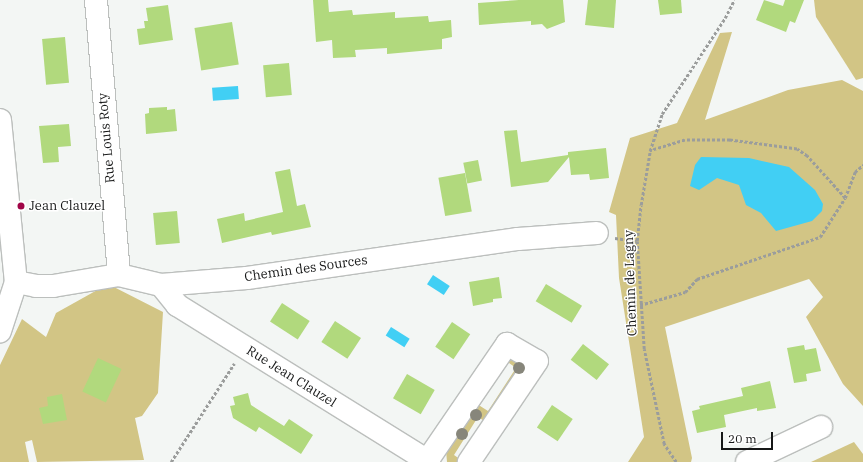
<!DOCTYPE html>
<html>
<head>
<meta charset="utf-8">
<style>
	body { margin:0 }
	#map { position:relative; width:863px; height:462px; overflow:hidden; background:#f3f6f4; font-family:"IBM Plex Serif",serif }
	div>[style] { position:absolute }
	.green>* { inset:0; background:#d2c585 }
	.water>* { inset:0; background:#41cff4; transform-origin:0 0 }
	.building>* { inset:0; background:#b1d97d; transform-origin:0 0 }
	.path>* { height:2.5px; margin-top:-1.25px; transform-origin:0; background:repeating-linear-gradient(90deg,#9b9d9c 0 3px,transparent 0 5px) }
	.roads { filter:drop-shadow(1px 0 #bcbfbd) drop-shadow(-1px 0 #bcbfbd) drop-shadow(0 1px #bcbfbd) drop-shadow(0 -1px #bcbfbd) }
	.minor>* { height:22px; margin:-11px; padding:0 11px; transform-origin:11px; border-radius:11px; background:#fff }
	.trees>* { width:12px; height:12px; margin:-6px; border-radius:50%; background:#87867b }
	.dots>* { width:11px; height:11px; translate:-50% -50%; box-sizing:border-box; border:2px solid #fff; border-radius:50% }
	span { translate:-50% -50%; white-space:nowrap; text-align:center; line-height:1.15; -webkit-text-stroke:3px #fff; paint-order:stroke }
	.street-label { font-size:13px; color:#161717 }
	.poi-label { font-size:13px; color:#161717 }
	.left { translate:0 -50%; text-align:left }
	.scale { position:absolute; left:721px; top:432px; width:52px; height:18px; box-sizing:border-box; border:2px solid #161717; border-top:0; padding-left:5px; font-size:12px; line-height:14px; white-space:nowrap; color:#161717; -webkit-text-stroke:3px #fff; paint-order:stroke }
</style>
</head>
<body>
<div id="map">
	<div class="green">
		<div style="clip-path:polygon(814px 0,863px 0,863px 78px,856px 80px,816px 17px)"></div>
		<div style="clip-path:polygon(732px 32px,705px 120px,788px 90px,842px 80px,863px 91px,863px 406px,843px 384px,806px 317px,823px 297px,809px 279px,665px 327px,692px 458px,691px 462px,628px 462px,644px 437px,619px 278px,616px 215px,609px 212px,630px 138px,677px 123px,720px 33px)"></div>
		<div style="clip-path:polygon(108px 284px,163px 312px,158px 393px,142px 416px,135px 418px,144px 460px,37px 462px,32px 440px,25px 442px,29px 462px,0 462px,0 365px,22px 319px,46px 337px,56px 313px)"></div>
		<div style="clip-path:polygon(508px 357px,524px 362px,489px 424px,478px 417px,454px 455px,464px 462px,447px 462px,446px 450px,477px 404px,488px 411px,516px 368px,505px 360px)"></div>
		<div style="clip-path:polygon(854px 442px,863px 454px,863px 462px,811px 462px)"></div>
	</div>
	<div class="water">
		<div style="left:238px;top:86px;width:13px;height:26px;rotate:86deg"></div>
		<div style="clip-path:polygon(701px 157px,749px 158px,789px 167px,815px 190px,823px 204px,822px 211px,812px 221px,776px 231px,761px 213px,746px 205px,739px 185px,717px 178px,699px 190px,690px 186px,695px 165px)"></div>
		<div style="left:433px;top:275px;width:20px;height:11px;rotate:33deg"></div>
		<div style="left:391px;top:327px;width:22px;height:10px;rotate:32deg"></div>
	</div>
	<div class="building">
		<div style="clip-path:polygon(313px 0,328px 0,329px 12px,352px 10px,353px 15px,395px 12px,395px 18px,428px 16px,429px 22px,451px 20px,452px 37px,442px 39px,442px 49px,387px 54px,387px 48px,355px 50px,356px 57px,333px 58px,332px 40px,316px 42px)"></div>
		<div style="clip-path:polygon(519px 0,563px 0,565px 22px,547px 29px,542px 24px,531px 25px,531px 21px,479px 25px,478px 3px)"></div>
		<div style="clip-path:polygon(588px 0,616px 0,614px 28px,585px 25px)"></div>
		<div style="clip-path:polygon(658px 0,681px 0,682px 13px,660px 15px)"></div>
		<div style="clip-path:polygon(764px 0,783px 6px,785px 0,804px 0,795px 23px,790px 21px,786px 32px,756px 20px)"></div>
		<div style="clip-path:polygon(168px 5px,173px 40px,139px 45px,137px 29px,145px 28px,144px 21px,148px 21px,146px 8px)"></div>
		<div style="left:232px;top:22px;width:43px;height:38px;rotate:81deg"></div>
		<div style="left:65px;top:37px;width:46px;height:23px;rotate:85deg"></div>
		<div style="left:289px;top:63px;width:32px;height:26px;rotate:85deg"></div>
		<div style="clip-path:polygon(167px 107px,167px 110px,175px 109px,177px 131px,146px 134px,145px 114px,149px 113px,149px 108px)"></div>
		<div style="clip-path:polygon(69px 124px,71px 146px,58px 147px,59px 162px,43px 163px,39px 126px)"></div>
		<div style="clip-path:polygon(517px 130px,521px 162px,568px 155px,568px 152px,606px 148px,609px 178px,590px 180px,589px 174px,571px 175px,569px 157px,548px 182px,511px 187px,504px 131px)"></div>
		<div style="left:478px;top:160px;width:21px;height:15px;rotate:79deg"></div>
		<div style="clip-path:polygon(290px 169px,297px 206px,305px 204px,311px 227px,272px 235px,271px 232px,222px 243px,217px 219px,244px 213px,245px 221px,283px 212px,275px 172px)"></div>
		<div style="left:465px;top:173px;width:39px;height:27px;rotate:80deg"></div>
		<div style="left:177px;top:211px;width:32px;height:24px;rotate:85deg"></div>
		<div style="clip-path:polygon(499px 277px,502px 298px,493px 299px,493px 302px,473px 306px,469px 282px)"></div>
		<div style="left:546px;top:284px;width:42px;height:20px;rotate:31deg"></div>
		<div style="left:282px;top:303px;width:33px;height:22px;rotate:33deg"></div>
		<div style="left:335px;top:321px;width:31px;height:25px;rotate:33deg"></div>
		<div style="left:452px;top:322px;width:22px;height:30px;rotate:34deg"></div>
		<div style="left:583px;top:344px;width:33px;height:20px;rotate:38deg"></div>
		<div style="clip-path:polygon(804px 345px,805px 350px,816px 348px,821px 371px,806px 374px,807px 381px,794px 383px,787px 348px)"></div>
		<div style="left:98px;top:358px;width:26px;height:37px;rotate:25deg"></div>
		<div style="left:407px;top:374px;width:32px;height:28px;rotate:30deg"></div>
		<div style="clip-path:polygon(770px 381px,776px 408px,757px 411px,757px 408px,724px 415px,726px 427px,697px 433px,692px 411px,700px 409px,699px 406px,743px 396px,741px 388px)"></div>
		<div style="clip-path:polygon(248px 393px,251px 405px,284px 426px,289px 419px,313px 435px,301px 454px,259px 427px,256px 432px,233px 418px,230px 406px,235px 405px,233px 397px)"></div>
		<div style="clip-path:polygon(62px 394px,67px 420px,43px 424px,39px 408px,48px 406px,47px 397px)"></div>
		<div style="left:552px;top:405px;width:25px;height:27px;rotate:34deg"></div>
	</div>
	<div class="path">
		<div style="left:845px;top:198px;width:28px;rotate:-69deg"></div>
		<div style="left:855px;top:172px;width:11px;rotate:-41deg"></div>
		<div style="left:615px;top:238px;width:22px;rotate:8deg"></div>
		<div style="left:640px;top:305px;width:47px;rotate:-16.1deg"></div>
		<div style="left:685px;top:292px;width:18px;rotate:-47deg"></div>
		<div style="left:697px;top:279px;width:130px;rotate:-18.9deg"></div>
		<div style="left:820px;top:237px;width:46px;rotate:-57.3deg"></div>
		<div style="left:845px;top:198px;width:57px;rotate:-132.1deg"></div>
		<div style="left:807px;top:156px;width:12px;rotate:-145deg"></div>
		<div style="left:797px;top:149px;width:68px;rotate:-172.3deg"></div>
		<div style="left:730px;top:140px;width:45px;rotate:180deg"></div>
		<div style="left:685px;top:140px;width:37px;rotate:163deg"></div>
		<div style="left:171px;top:462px;width:117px;rotate:-57.3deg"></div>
		<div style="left:676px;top:462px;width:22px;rotate:-124deg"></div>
		<div style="left:664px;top:444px;width:97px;rotate:-101.9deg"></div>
		<div style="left:644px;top:349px;width:108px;rotate:-93.7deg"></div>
		<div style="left:637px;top:241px;width:36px;rotate:-84deg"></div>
		<div style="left:641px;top:205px;width:55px;rotate:-80.5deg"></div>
		<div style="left:650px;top:151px;width:39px;rotate:-72deg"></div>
		<div style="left:662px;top:114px;width:115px;rotate:-56.7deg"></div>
		<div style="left:725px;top:18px;width:20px;rotate:-63deg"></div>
	</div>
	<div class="roads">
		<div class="minor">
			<div style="left:96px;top:0;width:276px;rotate:85.2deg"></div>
			<div style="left:0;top:120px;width:163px;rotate:84.4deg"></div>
			<div style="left:16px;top:282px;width:52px;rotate:108.1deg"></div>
			<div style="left:16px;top:282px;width:20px;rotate:11deg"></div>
			<div style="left:36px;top:286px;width:17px"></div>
			<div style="left:53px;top:286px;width:67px;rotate:-9.5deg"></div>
			<div style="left:119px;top:275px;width:43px;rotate:13.4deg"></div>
			<div style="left:161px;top:285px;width:86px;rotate:-4.7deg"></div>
			<div style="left:247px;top:278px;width:274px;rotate:-8.2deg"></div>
			<div style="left:518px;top:239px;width:79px;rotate:-4.3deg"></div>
			<div style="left:161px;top:285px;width:26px;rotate:51deg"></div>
			<div style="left:177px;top:305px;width:297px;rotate:31.9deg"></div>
			<div style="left:427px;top:461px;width:142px;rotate:-55.6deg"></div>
			<div style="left:507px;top:344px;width:34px;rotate:30deg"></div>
			<div style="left:537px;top:361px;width:122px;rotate:124deg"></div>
			<div style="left:747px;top:462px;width:82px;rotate:-25.3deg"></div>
		</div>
	</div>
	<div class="trees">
		<div style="left:519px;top:368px"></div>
		<div style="left:476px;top:415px"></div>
		<div style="left:462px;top:434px"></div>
	</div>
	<div class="dots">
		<div style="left:21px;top:206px;background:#a00547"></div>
	</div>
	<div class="street-label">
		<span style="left:107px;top:138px;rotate:-95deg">Rue Louis Roty</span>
		<span style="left:306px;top:269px;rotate:-8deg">Chemin des Sources</span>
		<span style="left:631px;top:283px;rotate:-92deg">Chemin de Lagny</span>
		<span style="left:291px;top:377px;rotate:32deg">Rue Jean Clauzel</span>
	</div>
	<div class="poi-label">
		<span class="left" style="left:29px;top:206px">Jean Clauzel</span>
	</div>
	<div class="scale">20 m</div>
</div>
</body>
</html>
